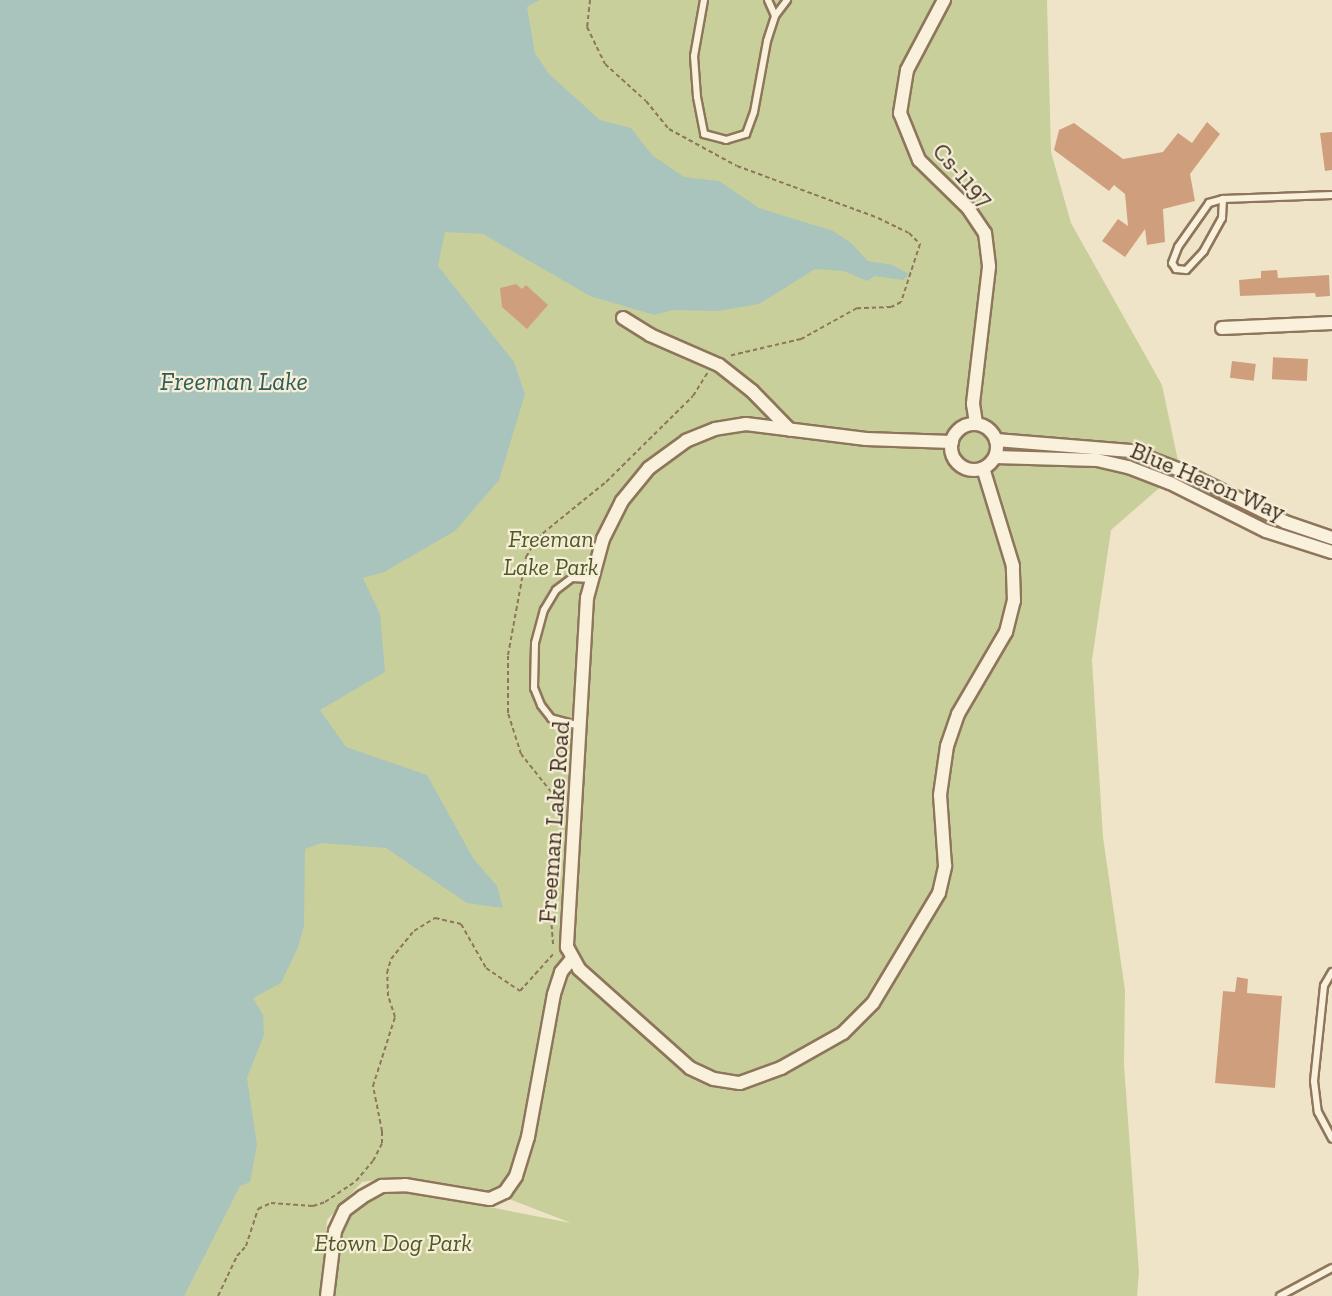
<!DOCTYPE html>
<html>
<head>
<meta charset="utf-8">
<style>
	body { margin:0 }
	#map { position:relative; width:1332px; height:1296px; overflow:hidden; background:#f0e4c8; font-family:"Zilla Slab",serif }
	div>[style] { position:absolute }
	.green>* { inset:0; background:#c9cf9b }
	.water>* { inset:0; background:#a9c4bc }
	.building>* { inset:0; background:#cf9f7d; transform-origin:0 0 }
	.path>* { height:2px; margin-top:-1px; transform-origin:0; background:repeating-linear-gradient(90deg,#8d765c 0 4.5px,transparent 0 7.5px) }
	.roads { filter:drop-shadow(2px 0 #8d765c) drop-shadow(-2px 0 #8d765c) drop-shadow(0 2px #8d765c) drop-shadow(0 -2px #8d765c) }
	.service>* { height:6px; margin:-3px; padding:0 3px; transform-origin:3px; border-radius:3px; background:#faf1dc }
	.minor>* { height:12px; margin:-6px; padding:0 6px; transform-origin:6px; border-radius:6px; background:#faf1dc }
	.minor>.ring { margin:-6px; padding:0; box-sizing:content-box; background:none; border:12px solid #faf1dc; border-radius:50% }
	span { translate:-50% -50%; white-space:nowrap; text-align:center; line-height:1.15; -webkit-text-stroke:4.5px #f7eed8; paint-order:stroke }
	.street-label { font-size:24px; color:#3d2e20 }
	.park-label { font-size:24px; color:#4d5a26; font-style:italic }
	.water-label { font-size:26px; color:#2f5d5a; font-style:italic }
</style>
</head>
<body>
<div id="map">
	<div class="green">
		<div style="clip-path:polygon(0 0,1047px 0,1051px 152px,1071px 223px,1162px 385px,1180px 470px,1111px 530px,1092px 660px,1103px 837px,1125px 990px,1124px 1065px,1139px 1272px,1137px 1296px,327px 1296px,345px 1210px,382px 1186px,571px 1223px,489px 1191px,397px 1177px,362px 1182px,327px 1220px,321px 1296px,0 1296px)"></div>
	</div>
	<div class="water">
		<div style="clip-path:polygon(0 0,540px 0,527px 7px,535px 53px,549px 74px,600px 120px,631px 128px,652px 155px,684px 177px,719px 181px,759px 208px,833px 231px,851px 243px,868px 261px,892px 265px,909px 274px,903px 280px,875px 276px,867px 281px,844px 271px,815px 269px,759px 304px,718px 311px,673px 310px,654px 315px,590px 296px,483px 234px,445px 232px,438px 266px,514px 362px,525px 394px,499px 480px,455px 531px,384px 572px,363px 578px,380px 614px,385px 672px,320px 710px,346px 747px,427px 775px,473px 858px,497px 886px,503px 908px,467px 903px,386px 848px,321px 843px,305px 849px,304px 926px,298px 947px,281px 983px,253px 998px,263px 1015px,264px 1035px,247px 1078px,257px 1145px,250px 1182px,240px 1186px,184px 1296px,0 1296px)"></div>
	</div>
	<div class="building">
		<div style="clip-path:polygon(1207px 122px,1220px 134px,1190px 174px,1195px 201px,1163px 209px,1165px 242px,1147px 245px,1145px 229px,1125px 257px,1102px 241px,1118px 219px,1128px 226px,1125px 194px,1114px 185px,1109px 191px,1054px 150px,1059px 130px,1074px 123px,1123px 159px,1163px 152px,1178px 133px,1192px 143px)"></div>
		<div style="clip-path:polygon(1332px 132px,1332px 170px,1325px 171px,1320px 133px)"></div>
		<div style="clip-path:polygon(1277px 270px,1278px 278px,1329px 275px,1330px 296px,1316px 297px,1315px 293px,1240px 296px,1239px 280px,1261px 278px,1261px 271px)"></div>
		<div style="clip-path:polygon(516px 284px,522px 289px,526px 285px,548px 305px,527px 329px,502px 307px,500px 288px)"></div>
		<div style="left:1308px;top:359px;width:22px;height:35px;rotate:93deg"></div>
		<div style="left:1232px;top:361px;width:24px;height:17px;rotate:7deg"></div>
		<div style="clip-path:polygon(1237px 977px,1248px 979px,1247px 993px,1282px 996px,1275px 1088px,1215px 1083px,1223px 991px,1235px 992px)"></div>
	</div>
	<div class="path">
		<div style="left:590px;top:0;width:27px;rotate:96deg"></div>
		<div style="left:587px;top:27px;width:41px;rotate:64.1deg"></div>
		<div style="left:605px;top:64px;width:55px;rotate:42.1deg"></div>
		<div style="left:646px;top:101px;width:36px;rotate:51deg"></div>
		<div style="left:669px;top:129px;width:77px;rotate:28.6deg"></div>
		<div style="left:737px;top:166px;width:150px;rotate:20.2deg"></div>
		<div style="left:878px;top:218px;width:34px;rotate:26deg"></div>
		<div style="left:909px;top:233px;width:16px;rotate:45deg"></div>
		<div style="left:920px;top:244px;width:61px;rotate:108.1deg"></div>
		<div style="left:901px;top:302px;width:11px;rotate:153deg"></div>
		<div style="left:891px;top:307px;width:34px;rotate:178deg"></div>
		<div style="left:857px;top:308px;width:64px;rotate:151deg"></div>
		<div style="left:801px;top:339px;width:75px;rotate:166.9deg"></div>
		<div style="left:560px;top:824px;width:26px;rotate:-99deg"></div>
		<div style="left:556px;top:798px;width:56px;rotate:-128.5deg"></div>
		<div style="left:521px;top:754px;width:43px;rotate:-107.6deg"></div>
		<div style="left:508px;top:713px;width:58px;rotate:-90deg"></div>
		<div style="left:508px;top:655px;width:100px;rotate:-79.6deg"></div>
		<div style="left:526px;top:557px;width:22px;rotate:-60deg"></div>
		<div style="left:537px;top:538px;width:89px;rotate:-39.1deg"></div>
		<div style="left:606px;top:482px;width:122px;rotate:-44.7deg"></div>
		<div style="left:693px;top:396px;width:28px;rotate:-58deg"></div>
		<div style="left:553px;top:944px;width:70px;rotate:-94.1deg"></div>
		<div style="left:548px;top:874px;width:32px;rotate:-70deg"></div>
		<div style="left:218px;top:1296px;width:44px;rotate:-64.6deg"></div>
		<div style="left:237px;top:1256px;width:13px;rotate:-48deg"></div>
		<div style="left:246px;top:1246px;width:39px;rotate:-72deg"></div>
		<div style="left:258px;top:1209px;width:14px;rotate:-25deg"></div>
		<div style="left:271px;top:1203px;width:42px;rotate:4.1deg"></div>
		<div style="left:313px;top:1206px;width:13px;rotate:-18deg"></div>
		<div style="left:325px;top:1202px;width:37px;rotate:-34deg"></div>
		<div style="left:356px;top:1181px;width:26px;rotate:-50deg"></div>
		<div style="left:373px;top:1161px;width:20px;rotate:-63deg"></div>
		<div style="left:382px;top:1143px;width:12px;rotate:-90deg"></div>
		<div style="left:382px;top:1131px;width:46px;rotate:-101.3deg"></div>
		<div style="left:373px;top:1086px;width:72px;rotate:-72.3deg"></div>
		<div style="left:395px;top:1017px;width:22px;rotate:-108deg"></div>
		<div style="left:388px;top:996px;width:23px;rotate:-92deg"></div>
		<div style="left:387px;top:973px;width:15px;rotate:-74deg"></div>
		<div style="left:391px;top:959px;width:36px;rotate:-51deg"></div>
		<div style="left:414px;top:931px;width:25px;rotate:-32deg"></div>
		<div style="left:435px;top:918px;width:27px;rotate:13deg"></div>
		<div style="left:461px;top:924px;width:51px;rotate:60.4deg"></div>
		<div style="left:486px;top:968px;width:41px;rotate:34.1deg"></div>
		<div style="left:520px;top:991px;width:52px;rotate:-48.1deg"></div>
	</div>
	<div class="roads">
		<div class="service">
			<div style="left:704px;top:0;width:57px;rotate:100.1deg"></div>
			<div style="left:694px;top:56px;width:41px;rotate:85.8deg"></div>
			<div style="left:697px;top:97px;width:38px;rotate:79deg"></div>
			<div style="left:704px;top:134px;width:23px;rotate:15deg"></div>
			<div style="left:726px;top:140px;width:21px;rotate:-17deg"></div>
			<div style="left:746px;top:134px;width:23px;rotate:-70deg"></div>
			<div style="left:754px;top:112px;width:72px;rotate:-79.6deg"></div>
			<div style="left:767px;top:41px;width:26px;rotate:-72deg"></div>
			<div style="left:775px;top:16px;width:20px;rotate:-53deg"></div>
			<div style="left:768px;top:0;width:17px;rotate:66deg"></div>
			<div style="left:1223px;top:199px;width:19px;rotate:93deg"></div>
			<div style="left:1222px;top:218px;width:38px;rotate:119deg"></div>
			<div style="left:1204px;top:251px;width:26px;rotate:133deg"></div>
			<div style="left:1186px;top:270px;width:10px;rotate:-174deg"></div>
			<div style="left:1176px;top:269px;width:7px;rotate:-124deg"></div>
			<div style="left:1172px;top:263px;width:17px;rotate:-69deg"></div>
			<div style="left:1178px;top:247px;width:54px;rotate:-54.8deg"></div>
			<div style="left:1209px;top:203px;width:15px;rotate:-16deg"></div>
			<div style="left:1223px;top:199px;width:109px;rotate:-2.1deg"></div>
			<div style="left:580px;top:726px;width:30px;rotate:-165deg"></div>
			<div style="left:551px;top:718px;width:16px;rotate:-128deg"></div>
			<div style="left:541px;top:705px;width:18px;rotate:-112deg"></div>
			<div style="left:534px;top:688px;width:45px;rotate:-88.7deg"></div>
			<div style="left:535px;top:643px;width:34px;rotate:-75deg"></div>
			<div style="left:544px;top:610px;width:23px;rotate:-59deg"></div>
			<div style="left:556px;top:590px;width:20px;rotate:-37deg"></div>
			<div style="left:572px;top:578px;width:19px;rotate:3deg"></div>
			<div style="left:1332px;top:972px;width:16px;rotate:120deg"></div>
			<div style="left:1324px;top:986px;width:96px;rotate:96deg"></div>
			<div style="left:1314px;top:1081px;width:31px;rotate:83deg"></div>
			<div style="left:1318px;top:1112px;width:30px;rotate:62deg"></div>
			<div style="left:1280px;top:1296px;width:59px;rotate:-28.3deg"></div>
		</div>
		<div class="minor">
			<div style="left:944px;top:0;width:79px;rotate:117.9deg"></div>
			<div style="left:907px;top:70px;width:44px;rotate:99.2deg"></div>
			<div style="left:900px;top:113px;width:51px;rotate:68deg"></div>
			<div style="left:919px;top:160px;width:69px;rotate:44.4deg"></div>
			<div style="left:968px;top:208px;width:30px;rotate:56deg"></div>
			<div style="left:985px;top:233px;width:34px;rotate:83deg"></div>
			<div style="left:989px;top:267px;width:138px;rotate:96.7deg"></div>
			<div style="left:973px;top:404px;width:20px;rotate:81deg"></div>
			<div style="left:623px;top:318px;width:32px;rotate:32deg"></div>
			<div style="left:650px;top:335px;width:75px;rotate:23.5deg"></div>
			<div style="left:719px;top:365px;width:42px;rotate:38.2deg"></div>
			<div style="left:752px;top:391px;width:54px;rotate:45.7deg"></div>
			<div style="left:1222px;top:328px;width:110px;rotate:-2.6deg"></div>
			<div class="ring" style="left:951px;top:424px;width:34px;height:34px"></div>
			<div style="left:996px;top:440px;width:135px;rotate:4.7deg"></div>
			<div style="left:1131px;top:451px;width:53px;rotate:21.2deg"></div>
			<div style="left:1180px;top:470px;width:117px;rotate:26.3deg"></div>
			<div style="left:1285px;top:522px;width:50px;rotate:18.8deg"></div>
			<div style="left:952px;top:442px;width:86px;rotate:-178deg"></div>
			<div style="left:866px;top:439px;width:121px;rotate:-172.9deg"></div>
			<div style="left:746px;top:424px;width:31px;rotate:171deg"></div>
			<div style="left:715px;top:429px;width:31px;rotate:158deg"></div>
			<div style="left:686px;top:441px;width:46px;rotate:143.9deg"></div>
			<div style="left:649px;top:468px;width:43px;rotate:129.3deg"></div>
			<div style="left:622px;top:501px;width:42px;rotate:116.6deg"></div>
			<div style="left:603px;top:539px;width:61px;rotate:105.2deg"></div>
			<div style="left:587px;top:598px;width:350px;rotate:93.3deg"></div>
			<div style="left:567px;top:947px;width:25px;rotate:61deg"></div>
			<div style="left:579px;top:969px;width:149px;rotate:41.7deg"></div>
			<div style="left:690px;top:1068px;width:26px;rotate:25deg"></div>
			<div style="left:714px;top:1079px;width:26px;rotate:9deg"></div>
			<div style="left:740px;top:1083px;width:44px;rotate:-20.1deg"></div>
			<div style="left:781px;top:1068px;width:71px;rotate:-29.4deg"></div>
			<div style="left:843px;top:1033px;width:42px;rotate:-45deg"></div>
			<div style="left:873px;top:1003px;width:128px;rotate:-59deg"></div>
			<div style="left:939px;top:893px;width:28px;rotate:-77deg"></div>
			<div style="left:945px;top:866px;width:71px;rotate:-94deg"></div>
			<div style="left:940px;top:795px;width:49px;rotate:-81.9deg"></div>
			<div style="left:947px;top:746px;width:34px;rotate:-71deg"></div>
			<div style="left:958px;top:714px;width:95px;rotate:-59.7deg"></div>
			<div style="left:1006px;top:632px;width:32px;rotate:-76deg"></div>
			<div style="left:1014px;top:601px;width:35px;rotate:-92deg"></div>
			<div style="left:1013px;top:566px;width:102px;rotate:-107deg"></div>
			<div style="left:995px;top:457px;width:102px;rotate:1.7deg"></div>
			<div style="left:1097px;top:460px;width:32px;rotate:13deg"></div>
			<div style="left:1128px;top:467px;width:45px;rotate:20.9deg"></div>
			<div style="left:1170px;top:483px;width:107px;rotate:26.6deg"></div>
			<div style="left:1266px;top:531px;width:69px;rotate:17.7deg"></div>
			<div style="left:327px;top:1296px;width:65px;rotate:-83deg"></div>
			<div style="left:335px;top:1231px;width:23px;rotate:-65deg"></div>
			<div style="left:345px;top:1210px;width:21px;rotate:-37deg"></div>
			<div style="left:362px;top:1197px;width:23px;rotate:-29deg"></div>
			<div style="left:382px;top:1186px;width:23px;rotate:-2deg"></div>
			<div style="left:405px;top:1185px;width:86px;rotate:9.4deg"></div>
			<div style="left:490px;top:1199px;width:17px;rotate:-25deg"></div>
			<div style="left:505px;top:1192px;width:19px;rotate:-55deg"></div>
			<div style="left:516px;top:1176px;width:41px;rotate:-72.9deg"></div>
			<div style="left:528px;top:1137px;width:145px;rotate:-79.7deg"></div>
			<div style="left:554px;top:994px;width:23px;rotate:-72deg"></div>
			<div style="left:561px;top:972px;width:17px;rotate:-50deg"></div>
		</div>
	</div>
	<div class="street-label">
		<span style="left:963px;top:175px;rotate:48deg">Cs-1197</span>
		<span style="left:1208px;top:481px;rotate:23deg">Blue Heron Way</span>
		<span style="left:554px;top:822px;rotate:-86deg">Freeman Lake Road</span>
	</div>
	<div class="park-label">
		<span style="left:551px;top:553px">Freeman<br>Lake Park</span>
		<span style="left:393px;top:1243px">Etown Dog Park</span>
	</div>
	<div class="water-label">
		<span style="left:234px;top:382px">Freeman Lake</span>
	</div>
</div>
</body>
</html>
